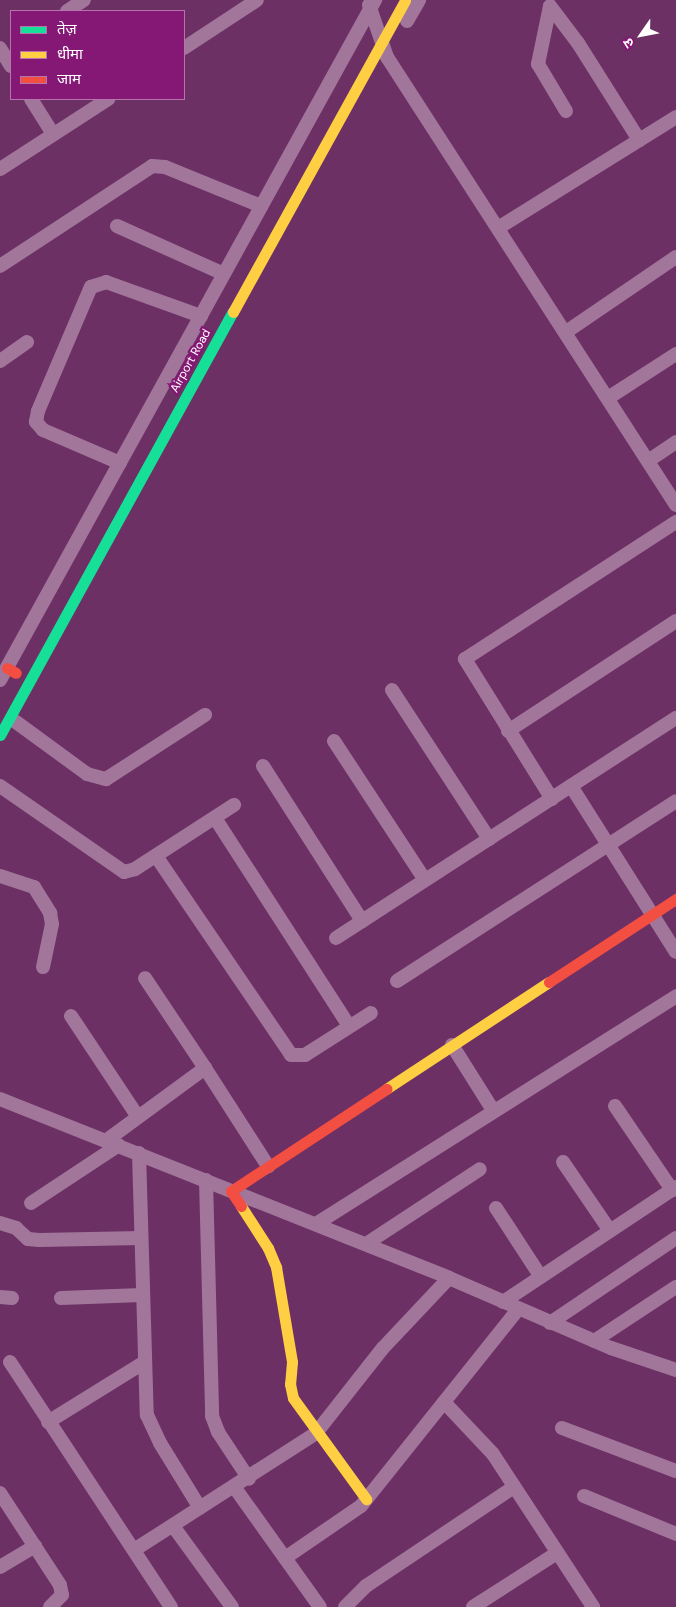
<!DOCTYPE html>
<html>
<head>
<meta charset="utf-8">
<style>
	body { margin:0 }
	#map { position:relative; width:676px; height:1607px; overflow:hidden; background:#6c3064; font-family:"DM Sans","Noto Sans Devanagari",sans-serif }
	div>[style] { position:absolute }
	.street>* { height:14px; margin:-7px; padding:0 7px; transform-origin:7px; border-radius:7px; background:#a2769b }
	.fast>* { height:11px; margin:-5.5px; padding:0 5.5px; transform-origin:5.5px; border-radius:5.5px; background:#16e098 }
	.slow>* { height:11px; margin:-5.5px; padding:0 5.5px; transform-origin:5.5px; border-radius:5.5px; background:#ffcf43 }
	.jam>* { height:11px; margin:-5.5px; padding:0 5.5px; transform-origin:5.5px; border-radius:5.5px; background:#f24e42 }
	span { translate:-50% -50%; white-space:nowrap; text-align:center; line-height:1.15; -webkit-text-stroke:4.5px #851775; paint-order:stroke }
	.street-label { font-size:12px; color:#fff }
	.legend { position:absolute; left:10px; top:10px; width:175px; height:90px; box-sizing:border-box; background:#851775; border:1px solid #b674ac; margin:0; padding:6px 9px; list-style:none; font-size:15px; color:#fff }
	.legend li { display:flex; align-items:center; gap:10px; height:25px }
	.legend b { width:25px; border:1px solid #b674ac }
	.north { position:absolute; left:616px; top:10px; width:50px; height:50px; -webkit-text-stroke:4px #851775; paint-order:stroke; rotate:237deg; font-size:14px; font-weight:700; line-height:20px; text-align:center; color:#fff }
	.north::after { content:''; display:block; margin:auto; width:18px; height:22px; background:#fff; clip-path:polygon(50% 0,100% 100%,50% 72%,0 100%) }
</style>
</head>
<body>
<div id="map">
	<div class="street">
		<div style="left:369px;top:5px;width:55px;rotate:70.9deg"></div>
		<div style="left:387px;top:57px;width:533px;rotate:57.17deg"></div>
		<div style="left:67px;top:11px;width:20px;rotate:-33deg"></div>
		<div style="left:407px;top:21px;width:24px;rotate:-60deg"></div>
		<div style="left:0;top:48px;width:21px;rotate:59deg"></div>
		<div style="left:184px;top:48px;width:87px;rotate:-33.3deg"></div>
		<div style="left:31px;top:99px;width:41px;rotate:57.8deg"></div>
		<div style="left:566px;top:111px;width:55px;rotate:-120.8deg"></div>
		<div style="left:538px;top:64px;width:59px;rotate:-78.3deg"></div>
		<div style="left:550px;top:6px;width:46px;rotate:52.9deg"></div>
		<div style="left:578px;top:43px;width:115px;rotate:57.8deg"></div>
		<div style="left:0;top:169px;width:129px;rotate:-32.9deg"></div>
		<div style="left:117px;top:226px;width:117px;rotate:24.2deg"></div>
		<div style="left:498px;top:228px;width:210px;rotate:-31.9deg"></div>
		<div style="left:0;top:266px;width:182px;rotate:-33.3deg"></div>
		<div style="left:152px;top:166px;width:13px;rotate:4deg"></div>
		<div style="left:165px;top:167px;width:104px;rotate:22.1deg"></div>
		<div style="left:566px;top:332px;width:133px;rotate:-34.3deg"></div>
		<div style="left:0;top:361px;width:33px;rotate:-35deg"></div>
		<div style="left:608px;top:398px;width:81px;rotate:-32.9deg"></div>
		<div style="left:648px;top:461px;width:34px;rotate:-34deg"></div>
		<div style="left:120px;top:463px;width:84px;rotate:-156.8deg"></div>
		<div style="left:43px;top:430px;width:11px;rotate:-131deg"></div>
		<div style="left:36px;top:422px;width:11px;rotate:-80deg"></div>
		<div style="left:38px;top:411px;width:135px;rotate:-66.9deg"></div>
		<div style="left:91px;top:287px;width:16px;rotate:-18deg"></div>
		<div style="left:106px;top:282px;width:101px;rotate:19.7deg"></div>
		<div style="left:0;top:680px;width:777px;rotate:-61.12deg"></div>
		<div style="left:392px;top:690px;width:178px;rotate:56.9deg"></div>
		<div style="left:16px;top:722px;width:88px;rotate:36.2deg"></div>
		<div style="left:87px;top:774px;width:20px;rotate:15deg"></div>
		<div style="left:106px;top:779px;width:118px;rotate:-32.9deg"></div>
		<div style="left:508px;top:731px;width:201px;rotate:-33.2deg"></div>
		<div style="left:334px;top:741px;width:166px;rotate:56.8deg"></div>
		<div style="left:263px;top:766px;width:184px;rotate:57.4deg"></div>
		<div style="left:362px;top:921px;width:374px;rotate:-32.9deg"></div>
		<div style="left:0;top:786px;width:151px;rotate:34.7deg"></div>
		<div style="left:124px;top:872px;width:11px;rotate:-15deg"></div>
		<div style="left:135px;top:869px;width:118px;rotate:-32.9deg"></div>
		<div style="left:571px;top:786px;width:196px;rotate:57.7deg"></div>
		<div style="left:552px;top:799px;width:165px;rotate:-121.9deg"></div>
		<div style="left:465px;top:659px;width:252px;rotate:-33deg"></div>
		<div style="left:215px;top:818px;width:247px;rotate:57.2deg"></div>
		<div style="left:156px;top:856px;width:240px;rotate:55.8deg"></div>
		<div style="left:291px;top:1055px;width:14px"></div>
		<div style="left:305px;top:1055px;width:78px;rotate:-32.5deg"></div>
		<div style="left:0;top:876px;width:36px;rotate:18deg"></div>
		<div style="left:34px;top:887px;width:31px;rotate:58deg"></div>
		<div style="left:50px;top:913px;width:11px;rotate:80deg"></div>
		<div style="left:52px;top:924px;width:44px;rotate:101.8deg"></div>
		<div style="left:336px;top:938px;width:31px;rotate:-33deg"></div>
		<div style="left:397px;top:981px;width:332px;rotate:-32.8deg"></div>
		<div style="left:71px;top:1016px;width:121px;rotate:56.4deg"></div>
		<div style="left:452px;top:1045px;width:77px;rotate:57.8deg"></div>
		<div style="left:205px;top:1068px;width:117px;rotate:57.3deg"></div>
		<div style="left:0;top:1099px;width:483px;rotate:21.7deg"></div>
		<div style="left:449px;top:1278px;width:176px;rotate:23.4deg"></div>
		<div style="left:611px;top:1348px;width:69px;rotate:18.7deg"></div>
		<div style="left:615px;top:1106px;width:102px;rotate:55.8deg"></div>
		<div style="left:107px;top:1140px;width:122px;rotate:-36.3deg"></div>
		<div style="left:205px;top:1068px;width:108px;rotate:-123.7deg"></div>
		<div style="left:139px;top:1153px;width:262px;rotate:88.3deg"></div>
		<div style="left:147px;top:1415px;width:31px;rotate:65deg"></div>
		<div style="left:160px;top:1443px;width:76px;rotate:58.4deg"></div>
		<div style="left:563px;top:1162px;width:83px;rotate:55.7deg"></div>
		<div style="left:206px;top:1180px;width:236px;rotate:88.5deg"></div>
		<div style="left:212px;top:1416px;width:17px;rotate:69deg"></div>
		<div style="left:218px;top:1432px;width:56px;rotate:56.6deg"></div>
		<div style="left:31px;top:1203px;width:105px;rotate:-33.4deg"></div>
		<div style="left:496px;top:1208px;width:82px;rotate:56.9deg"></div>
		<div style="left:0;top:1223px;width:17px;rotate:17deg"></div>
		<div style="left:16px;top:1228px;width:16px;rotate:43deg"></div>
		<div style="left:28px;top:1239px;width:11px;rotate:5deg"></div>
		<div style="left:39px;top:1240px;width:102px;rotate:-1.1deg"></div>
		<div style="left:316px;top:1224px;width:426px;rotate:-32.3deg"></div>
		<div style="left:366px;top:1244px;width:136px;rotate:-33.3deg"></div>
		<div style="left:0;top:1297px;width:12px;rotate:5deg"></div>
		<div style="left:61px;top:1298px;width:81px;rotate:-2.1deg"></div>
		<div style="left:503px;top:1302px;width:208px;rotate:-33.6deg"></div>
		<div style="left:550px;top:1323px;width:152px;rotate:-34deg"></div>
		<div style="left:594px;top:1341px;width:98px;rotate:-33.4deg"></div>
		<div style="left:10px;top:1362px;width:293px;rotate:56.7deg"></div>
		<div style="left:444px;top:1402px;width:71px;rotate:46.7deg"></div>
		<div style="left:493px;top:1454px;width:183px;rotate:56.8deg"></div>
		<div style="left:48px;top:1422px;width:112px;rotate:-31.8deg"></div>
		<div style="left:562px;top:1428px;width:122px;rotate:20.7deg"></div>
		<div style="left:235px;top:1488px;width:146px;rotate:54.5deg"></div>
		<div style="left:0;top:1493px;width:110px;rotate:56.9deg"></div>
		<div style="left:60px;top:1585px;width:10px;rotate:79deg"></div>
		<div style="left:62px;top:1595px;width:17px;rotate:135deg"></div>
		<div style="left:584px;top:1496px;width:100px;rotate:22.4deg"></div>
		<div style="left:173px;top:1526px;width:100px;rotate:53.9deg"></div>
		<div style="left:134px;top:1550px;width:216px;rotate:-32.7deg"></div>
		<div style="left:316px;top:1433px;width:108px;rotate:-51.8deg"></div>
		<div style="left:383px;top:1348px;width:96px;rotate:-46.7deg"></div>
		<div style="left:285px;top:1558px;width:92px;rotate:-34.4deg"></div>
		<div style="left:361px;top:1506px;width:252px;rotate:-51.4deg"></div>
		<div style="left:0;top:1567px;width:41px;rotate:-31deg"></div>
		<div style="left:345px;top:1607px;width:30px;rotate:-45deg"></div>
		<div style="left:366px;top:1586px;width:178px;rotate:-33.8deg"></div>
		<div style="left:473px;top:1607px;width:100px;rotate:-32.7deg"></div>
	</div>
	<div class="fast">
		<div style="left:0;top:735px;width:483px;rotate:-61.2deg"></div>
	</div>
	<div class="slow">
		<div style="left:233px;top:312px;width:356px;rotate:-61.1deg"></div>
		<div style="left:386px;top:1089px;width:195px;rotate:-33.3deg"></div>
		<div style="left:241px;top:1206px;width:50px;rotate:57.3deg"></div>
		<div style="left:268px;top:1248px;width:21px;rotate:67deg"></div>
		<div style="left:276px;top:1267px;width:96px;rotate:80.4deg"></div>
		<div style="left:292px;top:1362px;width:22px;rotate:95deg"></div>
		<div style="left:290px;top:1384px;width:14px;rotate:78deg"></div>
		<div style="left:293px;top:1398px;width:125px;rotate:54.1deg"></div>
	</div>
	<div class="jam">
		<div style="left:7px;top:668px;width:10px;rotate:29deg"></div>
		<div style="left:549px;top:982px;width:152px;rotate:-33.2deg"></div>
		<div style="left:241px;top:1206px;width:18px;rotate:-124deg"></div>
		<div style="left:231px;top:1191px;width:186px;rotate:-33.3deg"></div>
	</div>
	<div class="street-label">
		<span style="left:191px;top:361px;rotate:-61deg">Airport Road</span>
	</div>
	<ul class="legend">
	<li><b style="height:6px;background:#16e098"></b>तेज़</li>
	<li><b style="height:6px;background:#ffcf43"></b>धीमा</li>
	<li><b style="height:6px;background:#f24e42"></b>जाम</li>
	</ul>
	<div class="north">उ</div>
</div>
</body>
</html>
